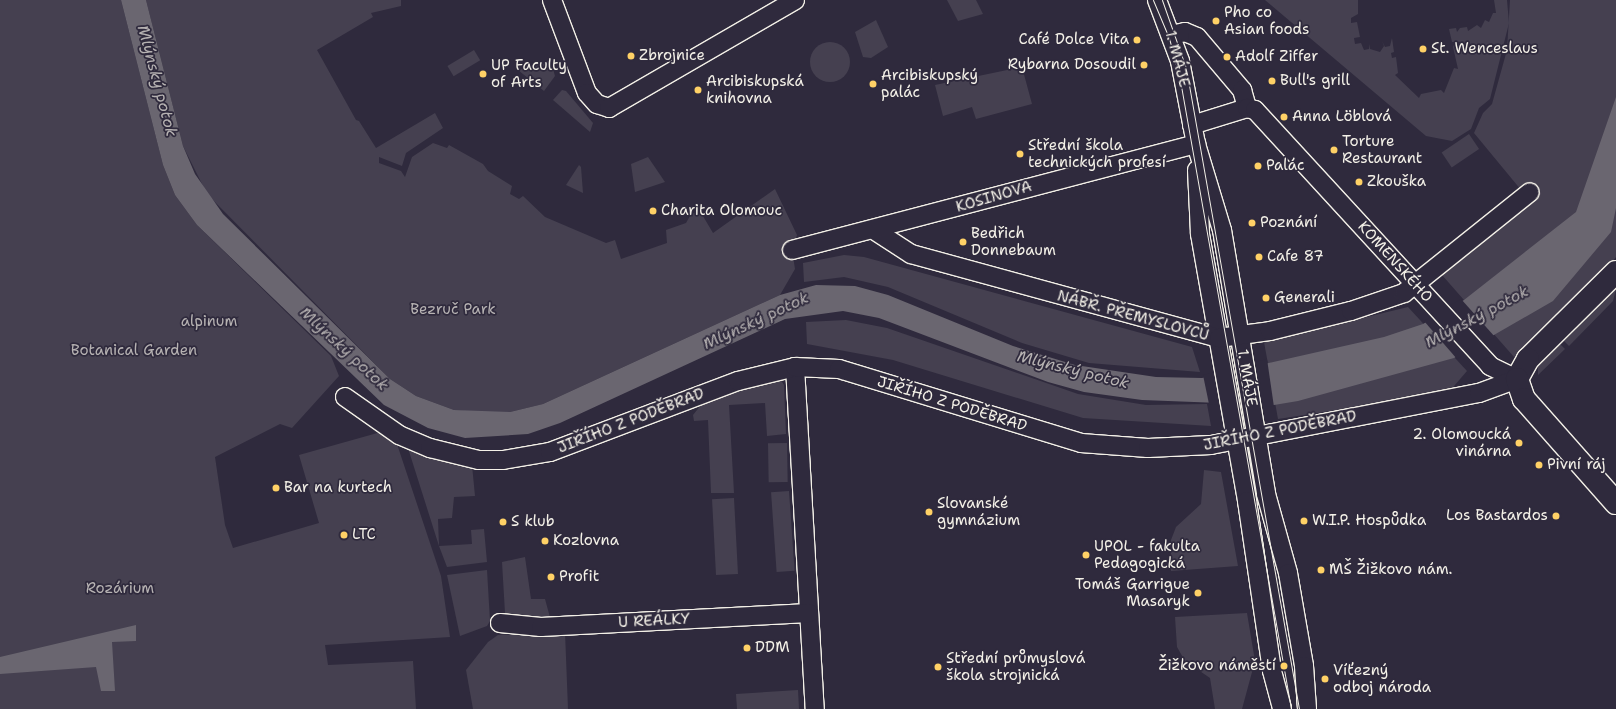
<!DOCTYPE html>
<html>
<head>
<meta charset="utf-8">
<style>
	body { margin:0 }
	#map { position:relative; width:1616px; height:709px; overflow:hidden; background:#2f2a3d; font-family:"Shantell Sans",sans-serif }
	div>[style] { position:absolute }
	.green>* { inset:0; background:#454050; transform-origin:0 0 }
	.round { border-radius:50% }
	.water>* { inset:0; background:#6a6670 }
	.pier>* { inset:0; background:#2f2a3d }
	.roads { filter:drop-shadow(1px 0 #f4f1e8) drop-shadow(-1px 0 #f4f1e8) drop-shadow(0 1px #f4f1e8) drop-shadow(0 -1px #f4f1e8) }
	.minor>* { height:18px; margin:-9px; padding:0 9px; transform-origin:9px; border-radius:9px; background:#2f2a3d }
	.major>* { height:22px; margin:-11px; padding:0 11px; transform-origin:11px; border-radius:11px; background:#2f2a3d }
	.tram>* { height:1px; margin:-0.5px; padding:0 0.5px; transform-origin:0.5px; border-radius:0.5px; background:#f4f1e8 }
	.dots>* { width:11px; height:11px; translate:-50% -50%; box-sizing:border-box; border:2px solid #2f2a3d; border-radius:50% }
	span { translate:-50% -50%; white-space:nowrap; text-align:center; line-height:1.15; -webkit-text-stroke:3.5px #2f2a3d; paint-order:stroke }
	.poi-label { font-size:15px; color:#f4f1e8 }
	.left { translate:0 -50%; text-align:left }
	.right { translate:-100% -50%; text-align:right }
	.street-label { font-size:15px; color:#f4f1e8 }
	.park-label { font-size:15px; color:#b7b3b3 }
	.water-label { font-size:16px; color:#b6b2b2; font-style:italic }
</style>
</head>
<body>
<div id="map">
	<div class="green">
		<div style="clip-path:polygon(0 0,121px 0,163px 165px,175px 195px,197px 225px,331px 356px,339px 376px,292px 428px,280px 424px,215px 457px,225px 525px,233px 548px,319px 523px,299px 455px,381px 432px,395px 438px,441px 576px,450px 637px,325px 645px,328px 665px,413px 661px,416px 709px,0 709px)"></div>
		<div style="clip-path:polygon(146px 0,401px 0,401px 6px,371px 13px,373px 17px,317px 50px,356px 120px,359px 121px,376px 148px,435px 113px,443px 128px,406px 153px,402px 166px,379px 157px,379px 163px,401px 171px,405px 177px,412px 157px,433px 143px,447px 148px,449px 145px,483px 164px,488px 171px,512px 186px,510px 194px,519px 199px,523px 196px,545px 217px,606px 243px,615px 240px,621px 259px,667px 243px,666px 230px,686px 223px,691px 214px,700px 211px,713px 233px,775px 189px,797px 235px,792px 250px,795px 269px,780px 295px,543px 404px,510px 412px,488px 413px,454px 410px,416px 396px,390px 379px,207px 194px,183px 146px)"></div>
		<div style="clip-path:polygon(947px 0,976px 0,983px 14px,958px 21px)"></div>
		<div style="clip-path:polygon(1265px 0,1358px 0,1358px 14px,1351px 18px,1351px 23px,1357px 22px,1360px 37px,1354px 38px,1355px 44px,1361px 43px,1364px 50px,1369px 49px,1370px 44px,1370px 49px,1380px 52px,1384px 46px,1382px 41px,1385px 47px,1390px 46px,1392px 38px,1394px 52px,1391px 53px,1392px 58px,1396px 57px,1398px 73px,1395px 75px,1419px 98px,1421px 94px,1441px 90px,1444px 93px,1454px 68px,1458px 69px,1453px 47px,1455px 42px,1452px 42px,1449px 29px,1456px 28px,1457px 32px,1460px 28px,1467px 27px,1468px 31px,1477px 25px,1481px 28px,1485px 20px,1489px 22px,1493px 13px,1496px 13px,1494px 0,1507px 0,1509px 23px,1490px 99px,1479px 108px,1471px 129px,1452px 141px,1426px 136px)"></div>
		<div style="clip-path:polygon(1510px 0,1616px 0,1616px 257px,1588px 293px,1514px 357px,1442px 275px,1531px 202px,1474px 133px,1483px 113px,1492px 104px,1507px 50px)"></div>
		<div style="clip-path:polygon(876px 20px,888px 47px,871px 58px,863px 57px,855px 32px)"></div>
		<div class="round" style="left:810px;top:42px;width:40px;height:40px"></div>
		<div style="left:474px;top:50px;width:12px;height:31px;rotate:59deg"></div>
		<div style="clip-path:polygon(551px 62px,555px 76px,544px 91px,518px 70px)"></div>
		<div style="clip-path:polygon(1022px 67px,1032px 104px,976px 119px,972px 107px,943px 116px,935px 85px)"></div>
		<div style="clip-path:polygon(562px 90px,566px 91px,593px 123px,590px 132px,553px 100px)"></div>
		<div style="left:1469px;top:134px;width:18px;height:33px;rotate:56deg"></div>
		<div style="clip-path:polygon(648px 157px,665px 182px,635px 192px,631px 164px)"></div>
		<div style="clip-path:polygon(579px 165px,581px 167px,583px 193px,566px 185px)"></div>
		<div style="clip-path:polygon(844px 255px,864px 257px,1192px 347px,1200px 372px,1089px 363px,1022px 343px,888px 287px,844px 277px,804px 282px,803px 263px)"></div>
		<div style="clip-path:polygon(1616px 289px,1613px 301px,1569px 346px,1564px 341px)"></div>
		<div style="clip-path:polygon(1408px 307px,1467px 371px,1448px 393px,1278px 419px,1264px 342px)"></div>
		<div style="clip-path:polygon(846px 320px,887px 328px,1078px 394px,1146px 405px,1207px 404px,1211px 426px,1083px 418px,893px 360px,807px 344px,806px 322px)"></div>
		<div style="clip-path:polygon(1560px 344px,1565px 349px,1538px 375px,1538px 365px)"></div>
		<div style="clip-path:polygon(779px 377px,784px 385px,786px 434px,767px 436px,765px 403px,729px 405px,734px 493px,711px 493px,708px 420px,694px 421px,693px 415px,701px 405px)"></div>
		<div style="left:787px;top:443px;width:39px;height:19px;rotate:89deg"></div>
		<div style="clip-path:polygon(407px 445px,472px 465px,475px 496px,454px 497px,452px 518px,438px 519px,439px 546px,472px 544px,471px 530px,484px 529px,487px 562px,447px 567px,439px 546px)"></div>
		<div style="clip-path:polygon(1204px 470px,1221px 472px,1238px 566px,1171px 571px,1171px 540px,1176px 527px,1201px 504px)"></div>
		<div style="left:789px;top:491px;width:80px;height:18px;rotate:86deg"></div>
		<div style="left:734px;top:498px;width:76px;height:22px;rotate:87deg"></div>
		<div style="clip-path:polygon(525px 557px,531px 599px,545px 599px,551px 621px,508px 618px,505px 613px,502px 562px)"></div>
		<div style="clip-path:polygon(487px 570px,490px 621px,487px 626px,460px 636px,447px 575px)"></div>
		<div style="clip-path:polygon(1247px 613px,1255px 661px,1242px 709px,1215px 709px,1210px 678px,1185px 661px,1177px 647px,1175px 617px)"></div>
		<div style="clip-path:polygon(565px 632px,568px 709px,473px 709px,466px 670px,488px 642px,498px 635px)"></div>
		<div style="clip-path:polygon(798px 690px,799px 709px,737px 709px,736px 694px)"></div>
	</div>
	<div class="water">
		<div style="clip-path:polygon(121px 0,146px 0,183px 146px,195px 174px,223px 214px,390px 379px,416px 396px,454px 410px,510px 412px,543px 404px,780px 295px,816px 285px,855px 286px,888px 295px,1013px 346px,1075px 365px,1156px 377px,1202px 378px,1384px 337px,1423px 324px,1464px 300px,1576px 212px,1616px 97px,1616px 208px,1611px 232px,1553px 301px,1454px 358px,1298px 401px,1274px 405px,1142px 400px,1084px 392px,1048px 382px,879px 318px,843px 311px,785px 319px,560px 423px,528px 434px,465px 438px,428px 428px,384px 405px,197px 225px,175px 195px,163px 165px)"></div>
		<div style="clip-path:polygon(136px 625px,136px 641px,112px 642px,115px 691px,101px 691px,96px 667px,0 674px,0 657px)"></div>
	</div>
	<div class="pier">
		<div style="clip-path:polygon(1461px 299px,1495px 337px,1457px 359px,1424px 321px)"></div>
		<div style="clip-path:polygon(1267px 359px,1274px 407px,1209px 404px,1203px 375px)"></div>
	</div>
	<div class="roads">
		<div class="minor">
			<div style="left:552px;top:0;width:99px;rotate:69.4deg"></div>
			<div style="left:587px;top:93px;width:15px;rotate:48deg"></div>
			<div style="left:597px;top:104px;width:13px;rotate:18deg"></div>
			<div style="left:609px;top:108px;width:215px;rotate:-30.1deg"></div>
			<div style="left:1157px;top:0;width:65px;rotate:69.3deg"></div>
			<div style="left:1180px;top:61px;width:85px;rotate:79.1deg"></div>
			<div style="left:1196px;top:144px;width:90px;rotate:73.2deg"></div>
			<div style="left:1222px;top:230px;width:268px;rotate:80.5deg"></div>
			<div style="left:1266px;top:494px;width:82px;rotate:74.4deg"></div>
			<div style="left:1288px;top:573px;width:94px;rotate:80.2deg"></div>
			<div style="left:1304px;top:666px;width:43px;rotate:86deg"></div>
			<div style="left:1171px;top:35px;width:14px;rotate:-12deg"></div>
			<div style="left:1185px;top:32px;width:13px;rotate:23deg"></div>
			<div style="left:1197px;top:37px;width:70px;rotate:49.7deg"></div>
			<div style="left:1242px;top:90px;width:19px;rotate:74deg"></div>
			<div style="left:1192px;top:125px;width:58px;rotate:-17.2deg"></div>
			<div style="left:1247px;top:108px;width:8px;rotate:14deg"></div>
			<div style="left:1255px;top:110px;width:348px;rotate:47.4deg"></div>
			<div style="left:1490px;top:366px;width:30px;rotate:26deg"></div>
			<div style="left:1197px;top:170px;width:64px;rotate:87.3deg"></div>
			<div style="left:1200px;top:234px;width:271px;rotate:80deg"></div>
			<div style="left:1247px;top:501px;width:172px;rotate:81.6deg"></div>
			<div style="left:1272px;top:671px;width:39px;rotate:75deg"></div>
			<div style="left:874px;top:230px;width:44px;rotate:33deg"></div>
			<div style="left:911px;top:254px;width:319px;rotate:15.3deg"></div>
			<div style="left:1219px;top:338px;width:51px;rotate:-7.8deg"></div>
			<div style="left:1270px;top:331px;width:83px;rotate:-13.9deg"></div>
			<div style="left:1351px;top:311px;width:56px;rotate:-18.8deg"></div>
			<div style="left:1404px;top:293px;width:161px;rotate:-38.7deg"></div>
			<div style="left:792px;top:250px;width:418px;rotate:-14.7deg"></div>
			<div style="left:795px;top:367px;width:343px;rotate:86.7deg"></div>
			<div style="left:345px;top:397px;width:66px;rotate:35.1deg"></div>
			<div style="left:399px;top:435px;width:34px;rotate:23deg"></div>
			<div style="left:430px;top:448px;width:50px;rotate:13.8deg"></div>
			<div style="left:479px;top:460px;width:24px"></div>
			<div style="left:503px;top:460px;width:48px;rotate:-9.7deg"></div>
			<div style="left:550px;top:452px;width:201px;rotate:-20.7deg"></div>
			<div style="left:738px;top:381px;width:59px;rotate:-13.8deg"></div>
			<div style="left:795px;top:367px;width:44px;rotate:2.6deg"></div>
			<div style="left:839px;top:369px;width:253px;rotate:17deg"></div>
			<div style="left:1081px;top:443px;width:67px;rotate:4.3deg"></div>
			<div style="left:1148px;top:448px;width:63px;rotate:-2.7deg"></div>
			<div style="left:1211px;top:445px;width:273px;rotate:-11deg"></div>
			<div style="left:1479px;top:393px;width:40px;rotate:-20.2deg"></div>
			<div style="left:500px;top:623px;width:41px;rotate:5.6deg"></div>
			<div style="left:541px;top:627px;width:268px;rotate:-3deg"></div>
		</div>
		<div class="major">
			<div style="left:1616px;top:272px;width:124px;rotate:135.3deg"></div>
			<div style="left:1528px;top:359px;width:23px;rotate:119deg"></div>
			<div style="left:1517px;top:379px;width:21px;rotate:71deg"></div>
			<div style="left:1524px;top:399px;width:139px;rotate:48.5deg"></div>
		</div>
	</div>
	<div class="tram">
		<div style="left:1153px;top:0;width:41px;rotate:67.2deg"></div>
		<div style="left:1169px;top:38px;width:43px;rotate:75.3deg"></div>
		<div style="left:1180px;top:80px;width:639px;rotate:79.99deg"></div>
		<div style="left:1162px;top:0;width:72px;rotate:70.6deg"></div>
		<div style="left:1186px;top:68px;width:651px;rotate:80deg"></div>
	</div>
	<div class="dots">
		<div style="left:1216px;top:21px;background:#ffd166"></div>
		<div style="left:1137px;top:40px;background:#ffd166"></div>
		<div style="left:1423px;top:49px;background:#ffd166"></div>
		<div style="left:631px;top:56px;background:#ffd166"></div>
		<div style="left:1227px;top:57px;background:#ffd166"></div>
		<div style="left:1144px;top:65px;background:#ffd166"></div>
		<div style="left:483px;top:74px;background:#ffd166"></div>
		<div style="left:1272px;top:81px;background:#ffd166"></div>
		<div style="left:873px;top:84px;background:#ffd166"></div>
		<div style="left:698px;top:90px;background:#ffd166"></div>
		<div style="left:1284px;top:117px;background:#ffd166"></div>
		<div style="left:1334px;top:150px;background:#ffd166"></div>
		<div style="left:1020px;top:154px;background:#ffd166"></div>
		<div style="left:1258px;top:166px;background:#ffd166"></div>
		<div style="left:1359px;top:182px;background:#ffd166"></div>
		<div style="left:653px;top:211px;background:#ffd166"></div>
		<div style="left:1252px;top:223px;background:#ffd166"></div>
		<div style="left:963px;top:242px;background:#ffd166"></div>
		<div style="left:1259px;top:257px;background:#ffd166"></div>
		<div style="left:1266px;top:298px;background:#ffd166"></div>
		<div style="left:1519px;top:443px;background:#ffd166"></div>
		<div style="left:1539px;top:465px;background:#ffd166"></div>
		<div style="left:276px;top:488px;background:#ffd166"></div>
		<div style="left:929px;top:512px;background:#ffd166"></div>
		<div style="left:1556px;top:516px;background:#ffd166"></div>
		<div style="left:1304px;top:521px;background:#ffd166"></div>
		<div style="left:503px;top:522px;background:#ffd166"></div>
		<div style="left:344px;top:535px;background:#ffd166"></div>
		<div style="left:545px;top:541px;background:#ffd166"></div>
		<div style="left:1086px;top:555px;background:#ffd166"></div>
		<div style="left:1321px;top:570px;background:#ffd166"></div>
		<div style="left:551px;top:577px;background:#ffd166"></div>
		<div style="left:1198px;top:593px;background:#ffd166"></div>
		<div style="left:747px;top:648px;background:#ffd166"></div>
		<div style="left:1284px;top:666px;background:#ffd166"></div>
		<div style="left:938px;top:667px;background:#ffd166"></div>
		<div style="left:1325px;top:679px;background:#ffd166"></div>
	</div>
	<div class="poi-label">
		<span class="left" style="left:1224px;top:21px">Pho co<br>Asian foods</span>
		<span class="right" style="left:1129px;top:40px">Café Dolce Vita</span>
		<span class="left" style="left:1431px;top:49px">St. Wenceslaus</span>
		<span class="left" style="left:639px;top:56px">Zbrojnice</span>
		<span class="left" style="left:1235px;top:57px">Adolf Ziffer</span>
		<span class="left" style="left:491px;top:74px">UP Faculty<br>of Arts</span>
		<span class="right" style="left:1136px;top:65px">Rybarna Dosoudil</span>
		<span class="left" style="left:881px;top:84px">Arcibiskupský<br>palác</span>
		<span class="left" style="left:706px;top:90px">Arcibiskupská<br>knihovna</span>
		<span class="left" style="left:1280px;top:81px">Bull's grill</span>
		<span class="left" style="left:1292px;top:117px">Anna Löblová</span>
		<span class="left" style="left:1342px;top:150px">Torture<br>Restaurant</span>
		<span class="left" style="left:1028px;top:154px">Střední škola<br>technických profesí</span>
		<span class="left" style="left:1266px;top:166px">Palác</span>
		<span class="left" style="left:1367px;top:182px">Zkouška</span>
		<span class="left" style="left:661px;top:211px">Charita Olomouc</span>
		<span class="left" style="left:1260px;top:223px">Poznání</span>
		<span class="left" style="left:971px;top:242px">Bedřich<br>Donnebaum</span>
		<span class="left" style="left:1267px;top:257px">Cafe 87</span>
		<span class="left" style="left:1274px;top:298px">Generali</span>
		<span class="right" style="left:1511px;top:443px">2. Olomoucká<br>vinárna</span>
		<span class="left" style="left:1547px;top:465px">Pivní ráj</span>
		<span class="left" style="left:284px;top:488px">Bar na kurtech</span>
		<span class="left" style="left:937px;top:512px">Slovanské<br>gymnázium</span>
		<span class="right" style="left:1548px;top:516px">Los Bastardos</span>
		<span class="left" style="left:1312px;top:521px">W.I.P. Hospůdka</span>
		<span class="left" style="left:511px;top:522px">S klub</span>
		<span class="left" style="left:352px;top:535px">LTC</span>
		<span class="left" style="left:553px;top:541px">Kozlovna</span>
		<span class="left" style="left:1094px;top:555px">UPOL - fakulta<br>Pedagogická</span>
		<span class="left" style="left:1329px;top:570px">MŠ Žižkovo nám.</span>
		<span class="left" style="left:559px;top:577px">Profit</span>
		<span class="right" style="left:1190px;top:593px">Tomáš Garrigue<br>Masaryk</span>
		<span class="left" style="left:755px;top:648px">DDM</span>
		<span class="left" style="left:946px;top:667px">Střední průmyslová<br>škola strojnická</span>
		<span class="right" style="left:1276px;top:666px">Žižkovo náměstí</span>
		<span class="left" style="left:1333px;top:679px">Víťezný<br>odboj národa</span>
	</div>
	<div class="street-label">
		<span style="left:1177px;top:59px;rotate:75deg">1. MÁJE</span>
		<span style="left:994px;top:197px;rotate:-16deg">KOSINOVA</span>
		<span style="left:1395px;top:262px;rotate:48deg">KOMENSKÉHO</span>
		<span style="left:1133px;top:316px;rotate:15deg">NÁBŘ. PŘEMYSLOVCŮ</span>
		<span style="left:1247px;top:378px;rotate:80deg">1. MÁJE</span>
		<span style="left:952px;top:404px;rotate:17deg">JIŘÍHO Z PODĚBRAD</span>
		<span style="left:631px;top:421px;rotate:-21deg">JIŘÍHO Z PODĚBRAD</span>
		<span style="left:1280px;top:431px;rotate:-11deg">JIŘÍHO Z PODĚBRAD</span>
		<span style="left:654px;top:621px;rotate:-3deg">U REÁLKY</span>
	</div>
	<div class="park-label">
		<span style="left:453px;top:310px">Bezruč Park</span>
		<span style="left:209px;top:322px">alpinum</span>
		<span style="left:134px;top:351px">Botanical Garden</span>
		<span style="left:120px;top:589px">Rozárium</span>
	</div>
	<div class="water-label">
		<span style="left:157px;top:81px;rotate:75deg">Mlýnský potok</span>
		<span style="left:1477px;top:317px;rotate:-28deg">Mlýnský potok</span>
		<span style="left:756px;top:321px;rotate:-25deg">Mlýnský potok</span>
		<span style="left:344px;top:349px;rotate:43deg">Mlýnský potok</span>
		<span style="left:1073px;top:370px;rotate:14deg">Mlýnský potok</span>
	</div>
</div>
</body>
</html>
